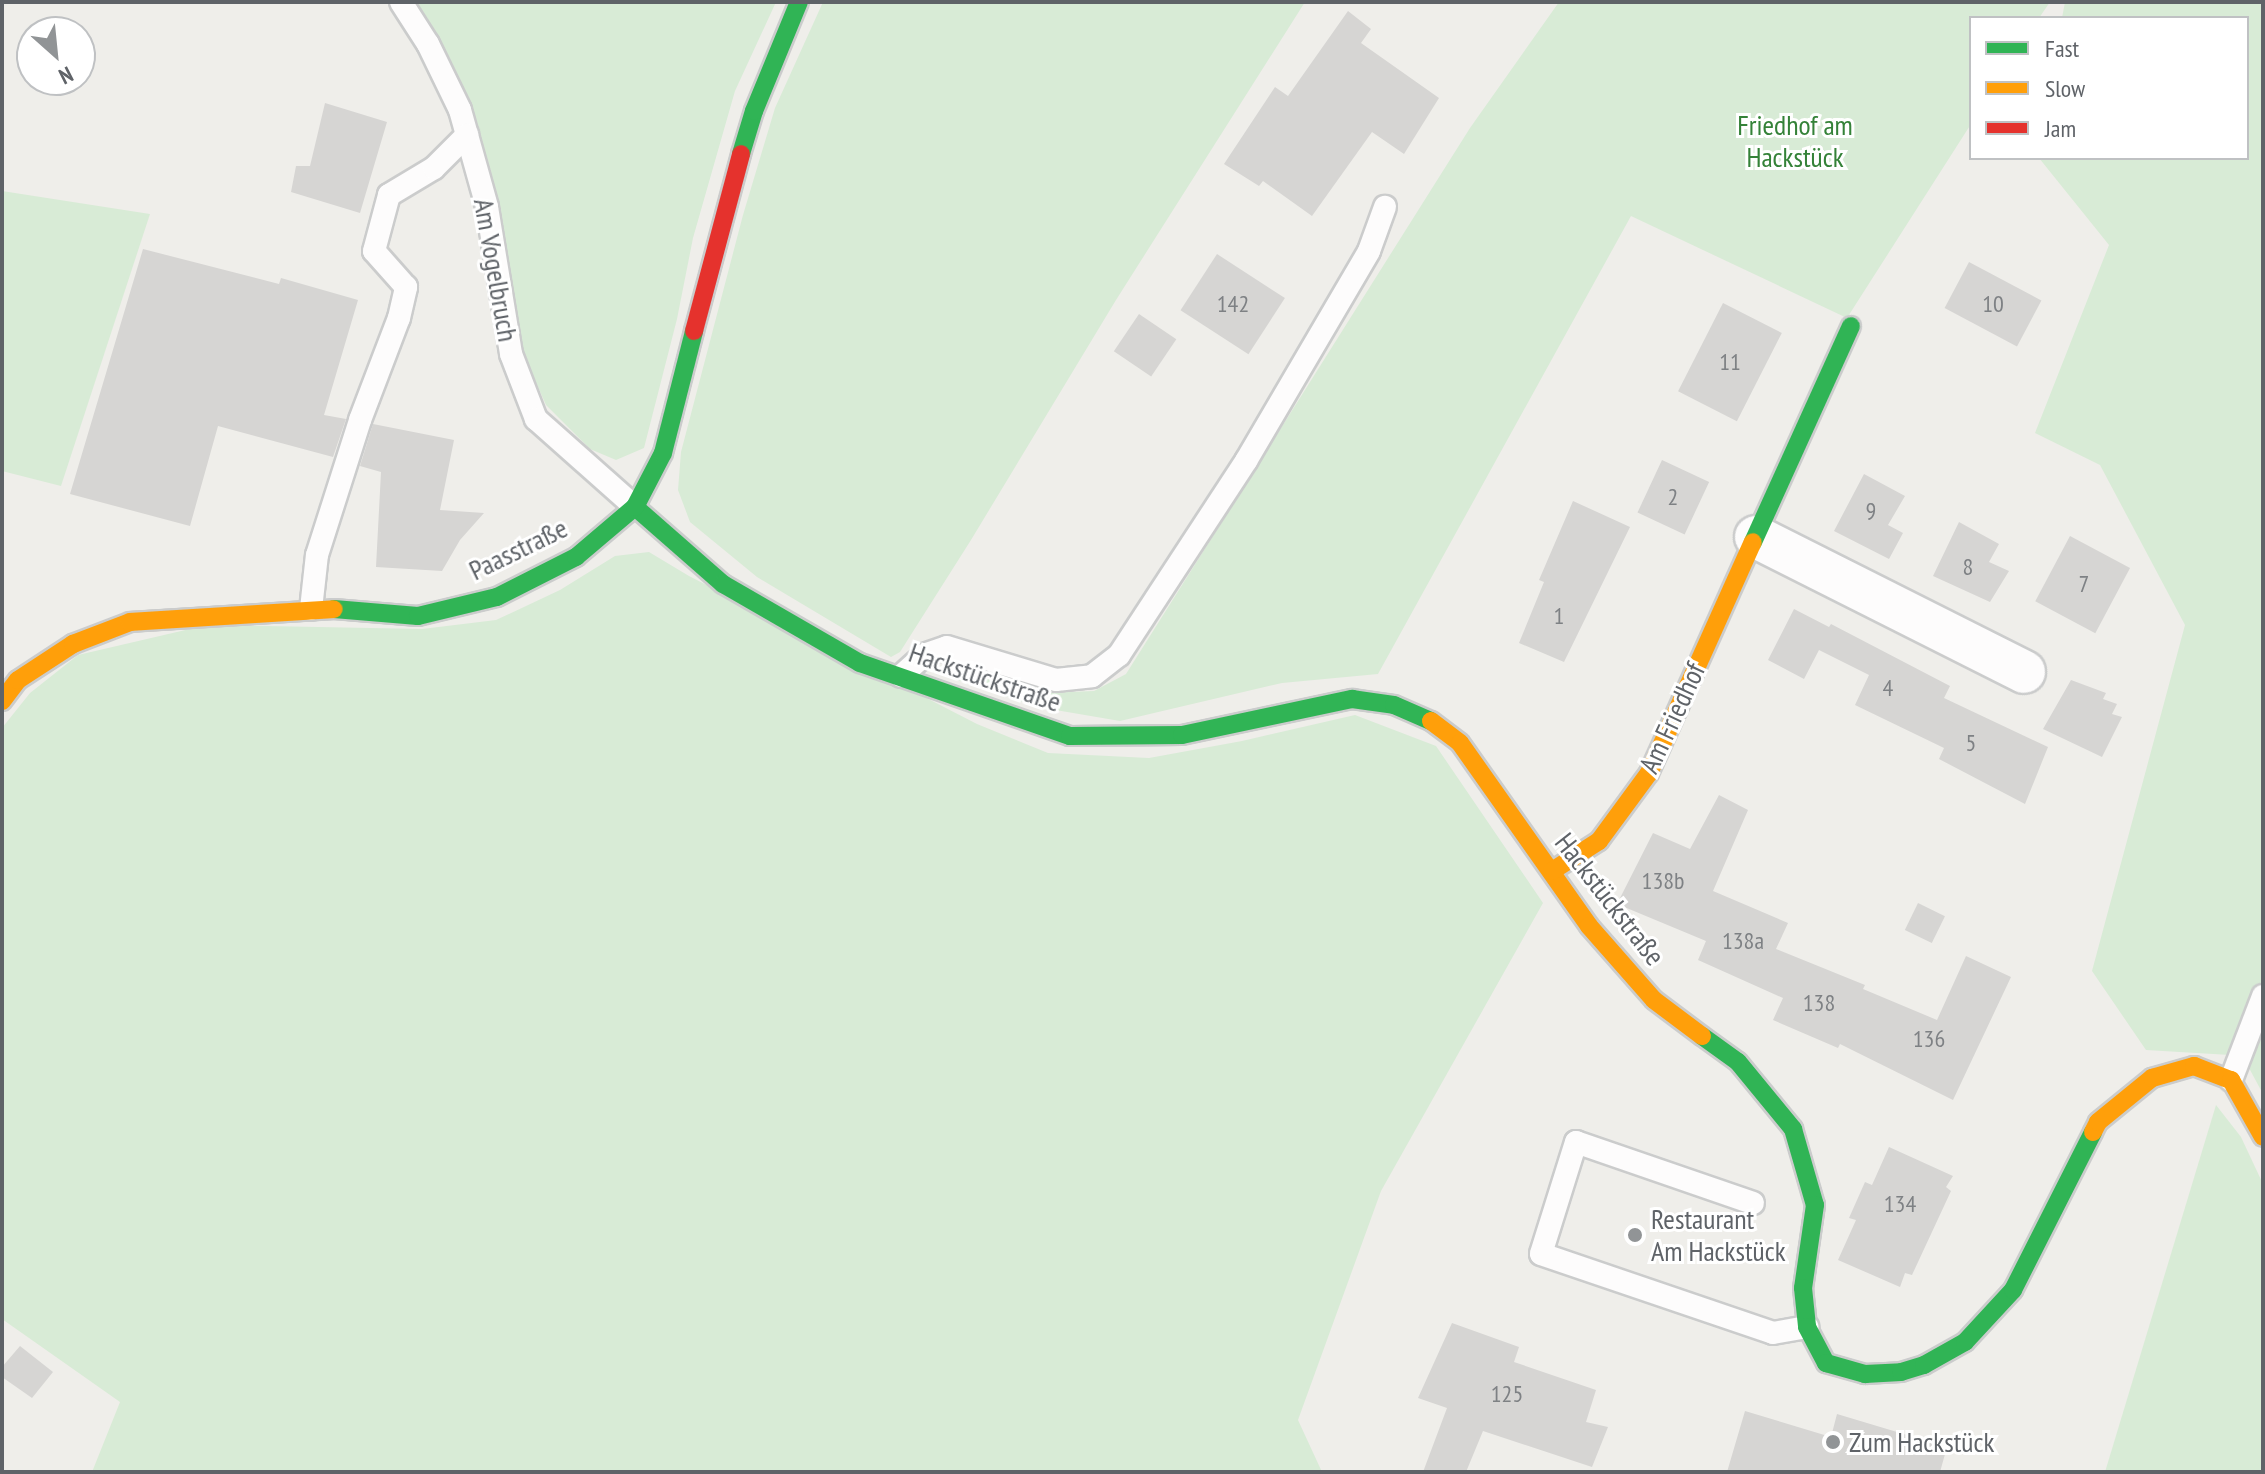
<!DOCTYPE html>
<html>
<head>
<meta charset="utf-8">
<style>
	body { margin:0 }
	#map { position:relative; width:2265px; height:1474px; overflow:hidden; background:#efeeea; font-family:"PT Sans Narrow",sans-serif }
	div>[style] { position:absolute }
	.green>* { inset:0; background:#d8ebd6 }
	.building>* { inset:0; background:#d6d5d3; transform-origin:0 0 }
	.roads { filter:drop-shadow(2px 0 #cbcccc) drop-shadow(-2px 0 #cbcccc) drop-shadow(0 2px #cbcccc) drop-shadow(0 -2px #cbcccc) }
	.lane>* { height:22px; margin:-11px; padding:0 11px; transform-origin:11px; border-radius:11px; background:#fdfcfc }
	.street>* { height:42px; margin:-21px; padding:0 21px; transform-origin:21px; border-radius:21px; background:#fdfcfc }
	.fast>* { height:18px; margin:-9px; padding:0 9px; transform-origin:9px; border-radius:9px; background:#30b455 }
	.slow>* { height:18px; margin:-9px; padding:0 9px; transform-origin:9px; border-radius:9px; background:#ff9f0a }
	.jam>* { height:18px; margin:-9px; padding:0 9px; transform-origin:9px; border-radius:9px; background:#e5322d }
	.dots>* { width:22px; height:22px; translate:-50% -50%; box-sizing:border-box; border:4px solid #fff; border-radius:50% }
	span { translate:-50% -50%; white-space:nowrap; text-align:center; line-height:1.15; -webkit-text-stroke:6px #fff; paint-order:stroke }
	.number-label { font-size:24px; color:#7e8184 }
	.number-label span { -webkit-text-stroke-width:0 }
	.park-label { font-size:28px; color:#348238 }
	.street-label { font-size:28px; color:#5f6368 }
	.poi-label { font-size:28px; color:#5f6368 }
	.left { translate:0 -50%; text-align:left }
	.frame { position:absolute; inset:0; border:4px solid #5f6368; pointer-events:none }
	.legend { position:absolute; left:1969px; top:16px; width:280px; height:144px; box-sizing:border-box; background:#fff; border:2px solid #bfc1c3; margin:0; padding:10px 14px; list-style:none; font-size:24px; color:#5f6368 }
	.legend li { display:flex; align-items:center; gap:16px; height:40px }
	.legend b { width:40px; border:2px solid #bfc1c3 }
	.north { position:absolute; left:16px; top:16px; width:80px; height:80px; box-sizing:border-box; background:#fff; border:2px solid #bfc1c3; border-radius:50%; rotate:153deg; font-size:22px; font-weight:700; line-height:32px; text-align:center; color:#5f6368 }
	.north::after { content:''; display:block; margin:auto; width:28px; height:36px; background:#919496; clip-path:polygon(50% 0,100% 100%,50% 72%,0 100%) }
</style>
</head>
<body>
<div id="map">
	<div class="green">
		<div style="clip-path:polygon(415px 2px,776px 2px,735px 91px,693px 238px,677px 319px,644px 448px,616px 460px,590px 449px,546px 405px,517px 340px,488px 161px,465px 93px)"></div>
		<div style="clip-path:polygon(823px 2px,1305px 2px,1116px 300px,971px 540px,900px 652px,891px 657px,757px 577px,690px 522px,678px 490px,681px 452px,743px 215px,775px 108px)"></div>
		<div style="clip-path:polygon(1559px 2px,2050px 2px,2039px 18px,1971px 18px,1971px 124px,1847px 318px,1631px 216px,1378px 674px,1282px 683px,1120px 721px,1038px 707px,930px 671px,955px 661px,992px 672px,1044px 693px,1094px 691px,1126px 674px,1470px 128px)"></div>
		<div style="clip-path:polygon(2065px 2px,2263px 2px,2263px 980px,2230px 1055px,2146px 1050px,2092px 971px,2185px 625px,2100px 465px,2035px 433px,2109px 245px,2039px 158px,2247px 158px,2247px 18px,2062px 18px)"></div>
		<div style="clip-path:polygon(2px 191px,150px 214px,61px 486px,2px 471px)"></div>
		<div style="clip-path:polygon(649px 552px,689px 576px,977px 724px,1048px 753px,1149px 758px,1242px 741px,1355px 715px,1436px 746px,1543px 903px,1381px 1191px,1298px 1420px,1322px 1472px,92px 1472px,120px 1402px,2px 1319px,2px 728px,30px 693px,78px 655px,207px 625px,422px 629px,496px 620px,560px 590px,615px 556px)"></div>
		<div style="clip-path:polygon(2263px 1033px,2263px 1094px,2249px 1068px)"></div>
		<div style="clip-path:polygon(2216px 1105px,2241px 1137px,2263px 1184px,2263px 1472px,2105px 1472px)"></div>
	</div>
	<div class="building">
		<div style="clip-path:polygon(1348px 11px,1371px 29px,1361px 43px,1439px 98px,1404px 154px,1372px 132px,1312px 216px,1263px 181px,1259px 186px,1224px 164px,1275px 87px,1288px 96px)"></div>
		<div style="clip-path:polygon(325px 103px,387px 122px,360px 213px,291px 192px,296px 166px,310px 166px)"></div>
		<div style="clip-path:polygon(143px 249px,279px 284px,281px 278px,358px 300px,324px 415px,346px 419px,333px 457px,218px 426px,190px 526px,70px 494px)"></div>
		<div style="left:1217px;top:254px;width:81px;height:67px;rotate:33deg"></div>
		<div style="left:1969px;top:262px;width:82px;height:52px;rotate:28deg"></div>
		<div style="left:1723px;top:303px;width:66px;height:99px;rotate:27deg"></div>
		<div style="left:1139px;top:314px;width:45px;height:45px;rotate:34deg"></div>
		<div style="clip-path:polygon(373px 424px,454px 440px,440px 510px,484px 513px,460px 540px,442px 571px,376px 567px,381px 472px,360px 466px)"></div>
		<div style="left:1662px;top:460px;width:52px;height:58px;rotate:25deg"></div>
		<div style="clip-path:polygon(1864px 474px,1905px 496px,1888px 525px,1903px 533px,1889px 559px,1834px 531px)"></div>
		<div style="clip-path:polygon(1573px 501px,1630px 527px,1564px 662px,1519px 643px,1544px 582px,1539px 580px)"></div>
		<div style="clip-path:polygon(1959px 522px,1999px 544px,1989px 562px,2009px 571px,1990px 602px,1933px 576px)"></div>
		<div style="left:2070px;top:536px;width:68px;height:74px;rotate:28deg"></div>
		<div style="clip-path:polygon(1794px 609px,1829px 627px,1831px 624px,1950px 686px,1944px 698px,2048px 747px,2025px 804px,1939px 759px,1944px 748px,1855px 705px,1869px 675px,1819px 650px,1804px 679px,1768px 660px)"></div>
		<div style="clip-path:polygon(2071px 680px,2106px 693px,2103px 699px,2117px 704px,2112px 714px,2122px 717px,2102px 757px,2043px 729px)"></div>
		<div style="clip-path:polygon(1719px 795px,1748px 810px,1713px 891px,1788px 923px,1776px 949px,1865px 985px,1863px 989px,1937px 1020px,1966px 956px,2011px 977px,1953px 1100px,1840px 1044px,1838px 1048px,1773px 1020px,1783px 998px,1698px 960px,1706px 941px,1617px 904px,1653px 833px,1690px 849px)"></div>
		<div style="left:1918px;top:903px;width:30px;height:30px;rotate:26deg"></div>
		<div style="clip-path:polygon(1889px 1147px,1953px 1176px,1946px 1187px,1951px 1191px,1912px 1275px,1905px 1273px,1900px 1287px,1838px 1260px,1856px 1220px,1849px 1218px,1865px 1182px,1872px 1185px)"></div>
		<div style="clip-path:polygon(1452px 1323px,1519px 1347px,1514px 1362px,1596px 1390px,1586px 1422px,1608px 1427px,1592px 1467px,1483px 1431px,1466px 1472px,1423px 1472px,1447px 1408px,1418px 1398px)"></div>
		<div style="clip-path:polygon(20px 1346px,53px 1372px,32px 1398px,2px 1377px,2px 1367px)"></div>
		<div style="clip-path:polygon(1745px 1411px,1831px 1437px,1837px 1414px,1947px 1447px,1940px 1472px,1727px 1472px)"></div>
	</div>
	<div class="roads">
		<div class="lane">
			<div style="left:401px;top:2px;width:50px;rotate:57.3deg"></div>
			<div style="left:428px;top:44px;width:73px;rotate:64.1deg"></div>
			<div style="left:460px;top:110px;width:101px;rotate:74.4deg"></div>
			<div style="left:487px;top:207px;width:149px;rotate:80.7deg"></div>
			<div style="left:511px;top:354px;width:70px;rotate:69deg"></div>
			<div style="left:536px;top:419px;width:132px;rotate:41.6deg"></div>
			<div style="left:311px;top:609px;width:54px;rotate:-83.7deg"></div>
			<div style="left:317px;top:555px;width:142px;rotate:-72.3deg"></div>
			<div style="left:360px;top:420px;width:109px;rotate:-69.1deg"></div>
			<div style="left:399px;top:318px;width:32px;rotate:-77deg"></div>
			<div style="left:406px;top:287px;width:48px;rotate:-131.6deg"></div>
			<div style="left:374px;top:251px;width:58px;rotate:-75deg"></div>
			<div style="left:389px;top:195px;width:52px;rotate:-31deg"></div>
			<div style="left:434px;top:168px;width:47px;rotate:-45deg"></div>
			<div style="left:901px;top:676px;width:31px;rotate:-42deg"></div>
			<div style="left:924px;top:655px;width:24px;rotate:-19deg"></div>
			<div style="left:947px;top:647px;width:114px;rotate:16.8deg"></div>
			<div style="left:1056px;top:680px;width:36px;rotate:-6deg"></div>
			<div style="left:1092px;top:676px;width:34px;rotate:-38deg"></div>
			<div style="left:1119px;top:655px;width:232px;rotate:-56.8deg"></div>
			<div style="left:1246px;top:461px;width:243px;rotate:-59.6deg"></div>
			<div style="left:1369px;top:251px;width:47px;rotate:-70deg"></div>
			<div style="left:2231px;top:1080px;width:90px;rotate:-69.1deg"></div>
			<div style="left:1753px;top:1203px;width:187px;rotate:-161deg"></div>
			<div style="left:1576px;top:1142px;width:117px;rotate:107.4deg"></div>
			<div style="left:1541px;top:1254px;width:245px;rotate:18.8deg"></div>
			<div style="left:1773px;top:1333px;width:35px;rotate:-10deg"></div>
		</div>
		<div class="street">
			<div style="left:1756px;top:537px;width:300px;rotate:26.7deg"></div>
		</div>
		<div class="fast">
			<div style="left:741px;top:154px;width:45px;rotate:-73.2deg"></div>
			<div style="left:754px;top:111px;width:118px;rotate:-67.6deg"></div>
			<div style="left:635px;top:507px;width:117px;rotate:41.2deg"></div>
			<div style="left:723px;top:584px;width:158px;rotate:30deg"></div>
			<div style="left:860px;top:663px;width:222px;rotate:19.2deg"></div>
			<div style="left:1070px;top:736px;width:112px;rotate:-0.5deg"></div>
			<div style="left:1182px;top:735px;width:174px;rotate:-12deg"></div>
			<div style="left:1352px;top:699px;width:42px;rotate:8.1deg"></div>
			<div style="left:1394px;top:705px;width:40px;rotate:23.4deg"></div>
			<div style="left:1753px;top:542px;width:237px;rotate:-65.6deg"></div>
			<div style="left:334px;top:609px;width:84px;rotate:4.8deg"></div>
			<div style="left:418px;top:616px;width:81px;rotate:-13.5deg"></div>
			<div style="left:497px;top:597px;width:89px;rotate:-26.9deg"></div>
			<div style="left:576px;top:557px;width:77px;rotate:-40.3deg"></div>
			<div style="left:635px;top:507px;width:61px;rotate:-62.6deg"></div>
			<div style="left:663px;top:453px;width:126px;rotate:-75.7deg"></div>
			<div style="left:1702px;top:1036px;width:44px;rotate:35.8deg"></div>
			<div style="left:1738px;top:1062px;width:87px;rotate:50.6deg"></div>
			<div style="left:1793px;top:1129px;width:79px;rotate:73.9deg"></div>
			<div style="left:1815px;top:1205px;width:84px;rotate:98.2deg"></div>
			<div style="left:1803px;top:1288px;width:39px;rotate:84deg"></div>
			<div style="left:1807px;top:1327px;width:41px;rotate:62.2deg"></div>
			<div style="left:1826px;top:1363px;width:41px;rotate:15.8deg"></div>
			<div style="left:1865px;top:1374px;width:36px;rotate:-3deg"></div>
			<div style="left:1901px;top:1372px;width:24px;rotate:-17deg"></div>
			<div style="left:1924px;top:1365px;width:47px;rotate:-29.3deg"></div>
			<div style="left:1965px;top:1342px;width:71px;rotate:-47.3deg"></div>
			<div style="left:2013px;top:1290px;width:177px;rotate:-63.1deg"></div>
		</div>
		<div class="slow">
			<div style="left:2px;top:701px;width:26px;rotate:-53deg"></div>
			<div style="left:18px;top:680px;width:66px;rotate:-33.2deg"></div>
			<div style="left:73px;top:644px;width:61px;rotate:-21.1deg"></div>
			<div style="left:130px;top:622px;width:204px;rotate:-3.6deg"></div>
			<div style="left:1431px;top:721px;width:36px;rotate:37deg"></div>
			<div style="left:1460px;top:743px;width:224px;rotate:54.8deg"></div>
			<div style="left:1589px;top:926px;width:98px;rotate:48.7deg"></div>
			<div style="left:1654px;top:1000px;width:60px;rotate:36.9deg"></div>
			<div style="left:1552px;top:871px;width:56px;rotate:-32.6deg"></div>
			<div style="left:1599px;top:841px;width:84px;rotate:-53.7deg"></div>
			<div style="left:1649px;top:773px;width:253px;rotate:-65.8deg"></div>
			<div style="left:2093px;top:1132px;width:11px;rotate:-63deg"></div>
			<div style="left:2098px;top:1122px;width:70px;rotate:-39.2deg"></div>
			<div style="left:2152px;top:1078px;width:44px;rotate:-15.9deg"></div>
			<div style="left:2194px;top:1066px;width:40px;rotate:21deg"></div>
			<div style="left:2231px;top:1080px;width:65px;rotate:60.7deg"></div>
		</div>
		<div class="jam">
			<div style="left:694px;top:331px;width:183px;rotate:-75.1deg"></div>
		</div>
	</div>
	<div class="dots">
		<div style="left:1635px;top:1235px;background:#919496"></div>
		<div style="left:1833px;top:1442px;background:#919496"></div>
	</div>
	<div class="number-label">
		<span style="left:1233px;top:304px">142</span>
		<span style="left:1993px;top:304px">10</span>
		<span style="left:1730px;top:362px">11</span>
		<span style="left:1673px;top:497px">2</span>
		<span style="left:1871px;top:511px">9</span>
		<span style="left:1968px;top:567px">8</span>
		<span style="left:2084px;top:584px">7</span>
		<span style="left:1559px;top:616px">1</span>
		<span style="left:1888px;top:688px">4</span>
		<span style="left:1971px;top:743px">5</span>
		<span style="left:1663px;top:881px">138b</span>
		<span style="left:1743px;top:941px">138a</span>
		<span style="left:1819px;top:1003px">138</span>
		<span style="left:1929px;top:1039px">136</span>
		<span style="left:1900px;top:1204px">134</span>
		<span style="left:1507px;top:1394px">125</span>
	</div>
	<div class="park-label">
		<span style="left:1795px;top:141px">Friedhof am<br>Hackstück</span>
	</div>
	<div class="street-label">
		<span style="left:496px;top:270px;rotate:80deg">Am Vogelbruch</span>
		<span style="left:518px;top:549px;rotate:-26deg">Paasstraße</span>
		<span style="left:985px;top:677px;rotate:19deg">Hackstückstraße</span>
		<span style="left:1672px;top:718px;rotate:-65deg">Am Friedhof</span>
		<span style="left:1610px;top:899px;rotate:52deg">Hackstückstraße</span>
	</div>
	<div class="poi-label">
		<span class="left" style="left:1651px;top:1235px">Restaurant<br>Am Hackstück</span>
		<span class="left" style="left:1849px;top:1442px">Zum Hackstück</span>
	</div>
	<div class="frame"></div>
	<ul class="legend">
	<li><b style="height:10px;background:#30b455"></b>Fast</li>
	<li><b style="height:10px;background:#ff9f0a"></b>Slow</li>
	<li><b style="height:10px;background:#e5322d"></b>Jam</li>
	</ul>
	<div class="north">N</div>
</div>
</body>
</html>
